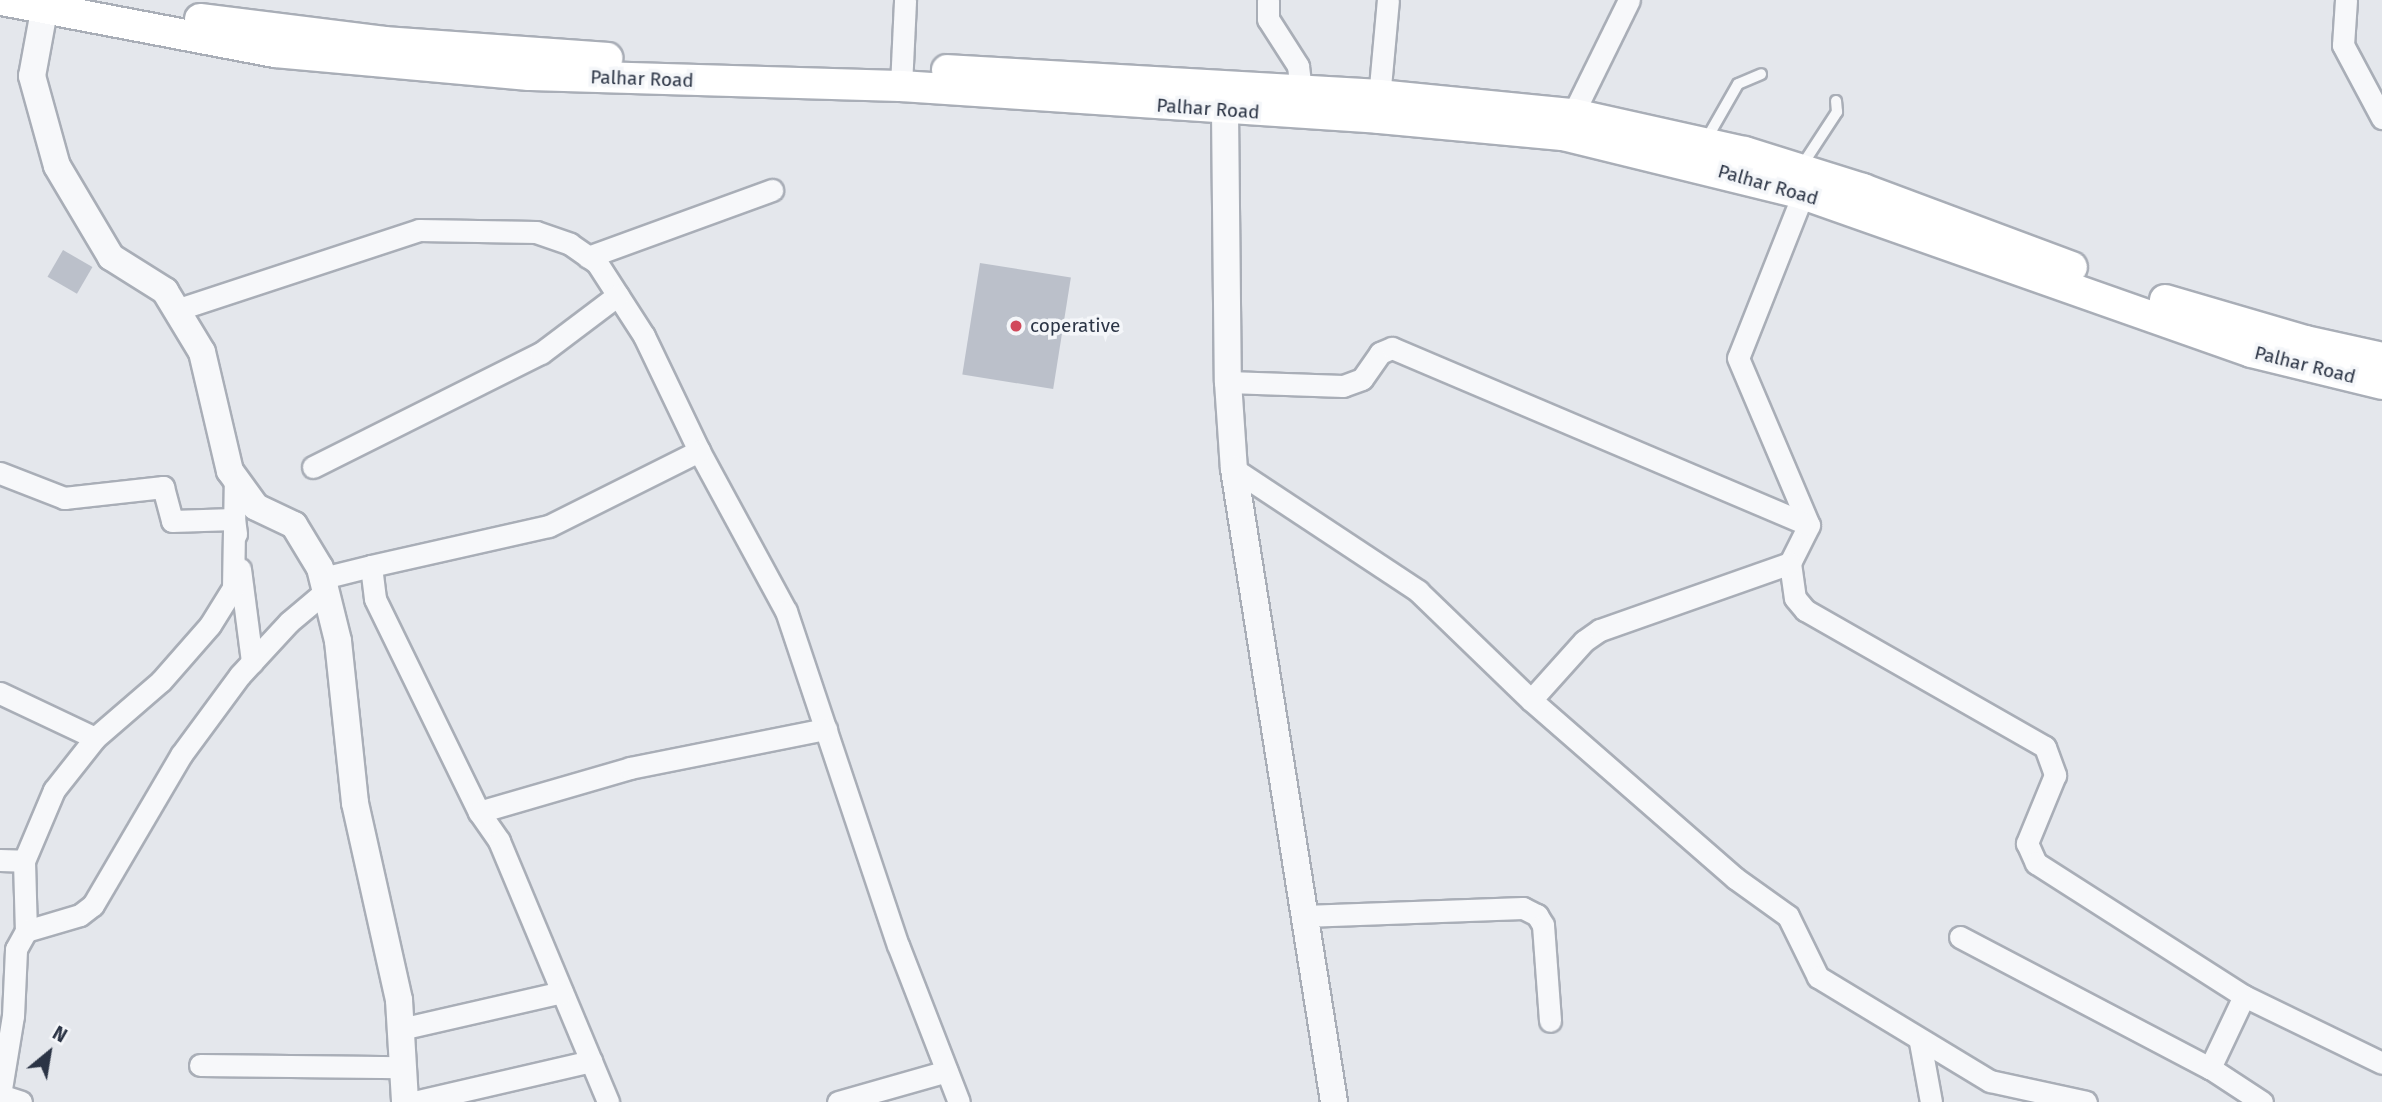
<!DOCTYPE html>
<html>
<head>
<meta charset="utf-8">
<style>
	body { margin:0 }
	#map { position:relative; width:2382px; height:1102px; overflow:hidden; background:#e4e7ec; font-family:"Fira Sans",sans-serif }
	div>[style] { position:absolute }
	.building>* { inset:0; background:#bbc0ca; transform-origin:0 0 }
	.roads { filter:drop-shadow(2px 0 #a9aeb7) drop-shadow(-2px 0 #a9aeb7) drop-shadow(0 2px #a9aeb7) drop-shadow(0 -2px #a9aeb7) }
	.service>* { height:10px; margin:-5px; padding:0 5px; transform-origin:5px; border-radius:5px; background:#f7f8fa }
	.minor>* { height:21px; margin:-10.5px; padding:0 10.5px; transform-origin:10.5px; border-radius:10.5px; background:#f7f8fa }
	.tertiary>* { height:26px; margin:-13px; padding:0 13px; transform-origin:13px; border-radius:13px; background:#f7f8fa }
	.secondary>* { height:30px; margin:-15px; padding:0 15px; transform-origin:15px; border-radius:15px; background:#fff }
	.dots>* { width:19px; height:19px; translate:-50% -50%; box-sizing:border-box; border:4px solid #f4f6f9; border-radius:50% }
	span { translate:-50% -50%; white-space:nowrap; text-align:center; line-height:1.15; -webkit-text-stroke:7px #f4f6f9; paint-order:stroke }
	.street-label { font-size:19px; color:#2b3445 }
	.poi-label { font-size:19px; color:#2b3445 }
	.left { translate:0 -50%; text-align:left }
	.north { position:absolute; left:14px; top:1018px; width:70px; height:70px; -webkit-text-stroke:5px #f4f6f9; paint-order:stroke; rotate:30deg; font-size:19px; font-weight:700; line-height:28px; text-align:center; color:#2b3445 }
	.north::after { content:''; display:block; margin:auto; width:24px; height:32px; background:#2b3445; clip-path:polygon(50% 0,100% 100%,50% 72%,0 100%) }
</style>
</head>
<body>
<div id="map">
	<div class="building">
		<div style="left:63px;top:250px;width:34px;height:31px;rotate:30deg"></div>
		<div style="left:980px;top:263px;width:92px;height:113px;rotate:9deg"></div>
	</div>
	<div class="roads">
		<div class="service">
			<div style="left:1706px;top:140px;width:64px;rotate:-60.3deg"></div>
			<div style="left:1738px;top:84px;width:25px;rotate:-23deg"></div>
			<div style="left:1801px;top:167px;width:66px;rotate:-56.8deg"></div>
			<div style="left:1837px;top:112px;width:11px;rotate:-95deg"></div>
		</div>
		<div class="minor">
			<div style="left:1268px;top:0;width:19px;rotate:90deg"></div>
			<div style="left:1268px;top:19px;width:56px;rotate:57.4deg"></div>
			<div style="left:1298px;top:66px;width:25px;rotate:83deg"></div>
			<div style="left:2346px;top:0;width:45px;rotate:93.8deg"></div>
			<div style="left:2343px;top:45px;width:83px;rotate:61.9deg"></div>
			<div style="left:901px;top:86px;width:86px;rotate:-87.3deg"></div>
			<div style="left:1378px;top:109px;width:109px;rotate:-84.8deg"></div>
			<div style="left:1568px;top:124px;width:138px;rotate:-63.8deg"></div>
			<div style="left:1803px;top:194px;width:176px;rotate:111.6deg"></div>
			<div style="left:1738px;top:358px;width:181px;rotate:67deg"></div>
			<div style="left:1809px;top:525px;width:42px;rotate:116.6deg"></div>
			<div style="left:1790px;top:563px;width:35px;rotate:82deg"></div>
			<div style="left:1795px;top:598px;width:16px;rotate:50deg"></div>
			<div style="left:1805px;top:610px;width:276px;rotate:29.7deg"></div>
			<div style="left:2045px;top:747px;width:30px;rotate:70deg"></div>
			<div style="left:2055px;top:775px;width:74px;rotate:112.4deg"></div>
			<div style="left:2027px;top:843px;width:22px;rotate:66deg"></div>
			<div style="left:2036px;top:863px;width:247px;rotate:32.6deg"></div>
			<div style="left:2244px;top:996px;width:153px;rotate:25.9deg"></div>
			<div style="left:588px;top:257px;width:196px;rotate:-20deg"></div>
			<div style="left:176px;top:310px;width:256px;rotate:-18.2deg"></div>
			<div style="left:419px;top:230px;width:117px;rotate:1deg"></div>
			<div style="left:536px;top:232px;width:36px;rotate:19deg"></div>
			<div style="left:570px;top:244px;width:33px;rotate:35deg"></div>
			<div style="left:597px;top:263px;width:87px;rotate:57.2deg"></div>
			<div style="left:644px;top:336px;width:127px;rotate:64.4deg"></div>
			<div style="left:699px;top:451px;width:182px;rotate:61.5deg"></div>
			<div style="left:786px;top:611px;width:352px;rotate:71.5deg"></div>
			<div style="left:898px;top:945px;width:168px;rotate:68.8deg"></div>
			<div style="left:1228px;top:382px;width:115px;rotate:2deg"></div>
			<div style="left:1343px;top:386px;width:20px;rotate:-20deg"></div>
			<div style="left:1362px;top:379px;width:32px;rotate:-55deg"></div>
			<div style="left:1380px;top:353px;width:13px;rotate:-23deg"></div>
			<div style="left:1392px;top:348px;width:453px;rotate:23deg"></div>
			<div style="left:313px;top:467px;width:255px;rotate:-26.6deg"></div>
			<div style="left:541px;top:353px;width:96px;rotate:-37deg"></div>
			<div style="left:1234px;top:469px;width:221px;rotate:33.5deg"></div>
			<div style="left:1418px;top:591px;width:157px;rotate:44deg"></div>
			<div style="left:1531px;top:700px;width:271px;rotate:41.1deg"></div>
			<div style="left:1735px;top:878px;width:65px;rotate:35.6deg"></div>
			<div style="left:1788px;top:916px;width:68px;rotate:63.8deg"></div>
			<div style="left:1818px;top:977px;width:201px;rotate:31.2deg"></div>
			<div style="left:1990px;top:1081px;width:98px;rotate:12.3deg"></div>
			<div style="left:0;top:473px;width:69px;rotate:21.3deg"></div>
			<div style="left:64px;top:498px;width:100px;rotate:-6.3deg"></div>
			<div style="left:163px;top:487px;width:35px;rotate:75deg"></div>
			<div style="left:172px;top:521px;width:62px;rotate:-1.8deg"></div>
			<div style="left:234px;top:519px;width:15px;rotate:82deg"></div>
			<div style="left:371px;top:566px;width:182px;rotate:-12.7deg"></div>
			<div style="left:549px;top:526px;width:168px;rotate:-26.6deg"></div>
			<div style="left:240px;top:569px;width:94px;rotate:82.6deg"></div>
			<div style="left:323px;top:578px;width:49px;rotate:-14deg"></div>
			<div style="left:371px;top:566px;width:33px;rotate:83deg"></div>
			<div style="left:375px;top:599px;width:237px;rotate:64deg"></div>
			<div style="left:479px;top:812px;width:35px;rotate:55deg"></div>
			<div style="left:499px;top:841px;width:283px;rotate:67.3deg"></div>
			<div style="left:0;top:693px;width:105px;rotate:25.3deg"></div>
			<div style="left:95px;top:738px;width:87px;rotate:-40.8deg"></div>
			<div style="left:161px;top:681px;width:74px;rotate:-48.8deg"></div>
			<div style="left:210px;top:625px;width:44px;rotate:-58.1deg"></div>
			<div style="left:233px;top:588px;width:110px;rotate:-89deg"></div>
			<div style="left:1531px;top:700px;width:79px;rotate:-48.1deg"></div>
			<div style="left:1584px;top:641px;width:19px;rotate:-35deg"></div>
			<div style="left:1600px;top:630px;width:201px;rotate:-19.4deg"></div>
			<div style="left:479px;top:812px;width:157px;rotate:-16.2deg"></div>
			<div style="left:630px;top:768px;width:200px;rotate:-11.3deg"></div>
			<div style="left:0;top:860px;width:24px;rotate:2deg"></div>
			<div style="left:24px;top:861px;width:77px;rotate:-67.1deg"></div>
			<div style="left:54px;top:790px;width:66px;rotate:-51.7deg"></div>
			<div style="left:24px;top:861px;width:70px;rotate:88.4deg"></div>
			<div style="left:1304px;top:916px;width:219px;rotate:-2.1deg"></div>
			<div style="left:1523px;top:908px;width:16px;rotate:27deg"></div>
			<div style="left:1537px;top:915px;width:12px;rotate:59deg"></div>
			<div style="left:1543px;top:925px;width:96px;rotate:85.8deg"></div>
			<div style="left:1960px;top:937px;width:282px;rotate:27.7deg"></div>
			<div style="left:2244px;top:996px;width:80px;rotate:115.3deg"></div>
			<div style="left:2210px;top:1068px;width:62px;rotate:33.2deg"></div>
			<div style="left:401px;top:1029px;width:165px;rotate:-12.9deg"></div>
			<div style="left:1920px;top:1042px;width:61px;rotate:79.6deg"></div>
			<div style="left:200px;top:1065px;width:203px;rotate:0.6deg"></div>
			<div style="left:0;top:1095px;width:80px;rotate:-80.7deg"></div>
			<div style="left:13px;top:1016px;width:67px;rotate:-87.4deg"></div>
			<div style="left:16px;top:949px;width:21px;rotate:-61deg"></div>
			<div style="left:26px;top:931px;width:56px;rotate:-16.5deg"></div>
			<div style="left:80px;top:915px;width:16px;rotate:-38deg"></div>
			<div style="left:93px;top:905px;width:174px;rotate:-59.6deg"></div>
			<div style="left:181px;top:755px;width:99px;rotate:-53.6deg"></div>
			<div style="left:240px;top:675px;width:72px;rotate:-47.2deg"></div>
			<div style="left:289px;top:622px;width:48px;rotate:-40deg"></div>
			<div style="left:0;top:1095px;width:22px;rotate:18deg"></div>
			<div style="left:414px;top:1102px;width:182px;rotate:-13deg"></div>
			<div style="left:838px;top:1102px;width:113px;rotate:-15.9deg"></div>
		</div>
		<div class="tertiary">
			<div style="left:46px;top:0;width:77px;rotate:100.4deg"></div>
			<div style="left:32px;top:76px;width:93px;rotate:74.5deg"></div>
			<div style="left:57px;top:166px;width:106px;rotate:59.3deg"></div>
			<div style="left:111px;top:257px;width:64px;rotate:32.2deg"></div>
			<div style="left:165px;top:291px;width:71px;rotate:58.8deg"></div>
			<div style="left:202px;top:352px;width:122px;rotate:76.8deg"></div>
			<div style="left:230px;top:471px;width:44px;rotate:54.2deg"></div>
			<div style="left:256px;top:507px;width:42px;rotate:25.3deg"></div>
			<div style="left:294px;top:525px;width:50px;rotate:58.8deg"></div>
			<div style="left:320px;top:568px;width:75px;rotate:76.1deg"></div>
			<div style="left:338px;top:641px;width:163px;rotate:84deg"></div>
			<div style="left:355px;top:803px;width:202px;rotate:77.4deg"></div>
			<div style="left:399px;top:1000px;width:102px;rotate:86.6deg"></div>
			<div style="left:1225px;top:111px;width:271px;rotate:89.4deg"></div>
			<div style="left:1228px;top:382px;width:87px;rotate:86.1deg"></div>
			<div style="left:1234px;top:469px;width:641px;rotate:81.02deg"></div>
		</div>
		<div class="secondary">
			<div style="left:2px;top:0;width:278px;rotate:10.8deg"></div>
			<div style="left:275px;top:52px;width:255px;rotate:5.2deg"></div>
			<div style="left:529px;top:75px;width:372px;rotate:1.7deg"></div>
			<div style="left:901px;top:86px;width:478px;rotate:3.8deg"></div>
			<div style="left:1378px;top:118px;width:186px;rotate:5.3deg"></div>
			<div style="left:1563px;top:135px;width:247px;rotate:13.8deg"></div>
			<div style="left:1803px;top:194px;width:475px;rotate:19.4deg"></div>
			<div style="left:2251px;top:352px;width:135px;rotate:13.7deg"></div>
			<div style="left:200px;top:19px;width:186px;rotate:7.1deg"></div>
			<div style="left:385px;top:42px;width:223px;rotate:4.1deg"></div>
			<div style="left:947px;top:70px;width:432px;rotate:3.3deg"></div>
			<div style="left:1378px;top:95px;width:196px;rotate:5.6deg"></div>
			<div style="left:1573px;top:114px;width:176px;rotate:12.5deg"></div>
			<div style="left:1745px;top:152px;width:124px;rotate:17.4deg"></div>
			<div style="left:1863px;top:189px;width:223px;rotate:20.5deg"></div>
			<div style="left:2165px;top:300px;width:146px;rotate:16.3deg"></div>
			<div style="left:2305px;top:341px;width:79px;rotate:12.4deg"></div>
		</div>
	</div>
	<div class="dots">
		<div style="left:1016px;top:326px;background:#d1495b"></div>
	</div>
	<div class="street-label">
		<span style="left:642px;top:79px;rotate:2deg">Palhar Road</span>
		<span style="left:1208px;top:109px;rotate:4deg">Palhar Road</span>
		<span style="left:1768px;top:185px;rotate:16deg">Palhar Road</span>
		<span style="left:2305px;top:365px;rotate:14deg">Palhar Road</span>
	</div>
	<div class="poi-label">
		<span class="left" style="left:1030px;top:326px">coperative</span>
	</div>
	<div class="north">N</div>
</div>
</body>
</html>
